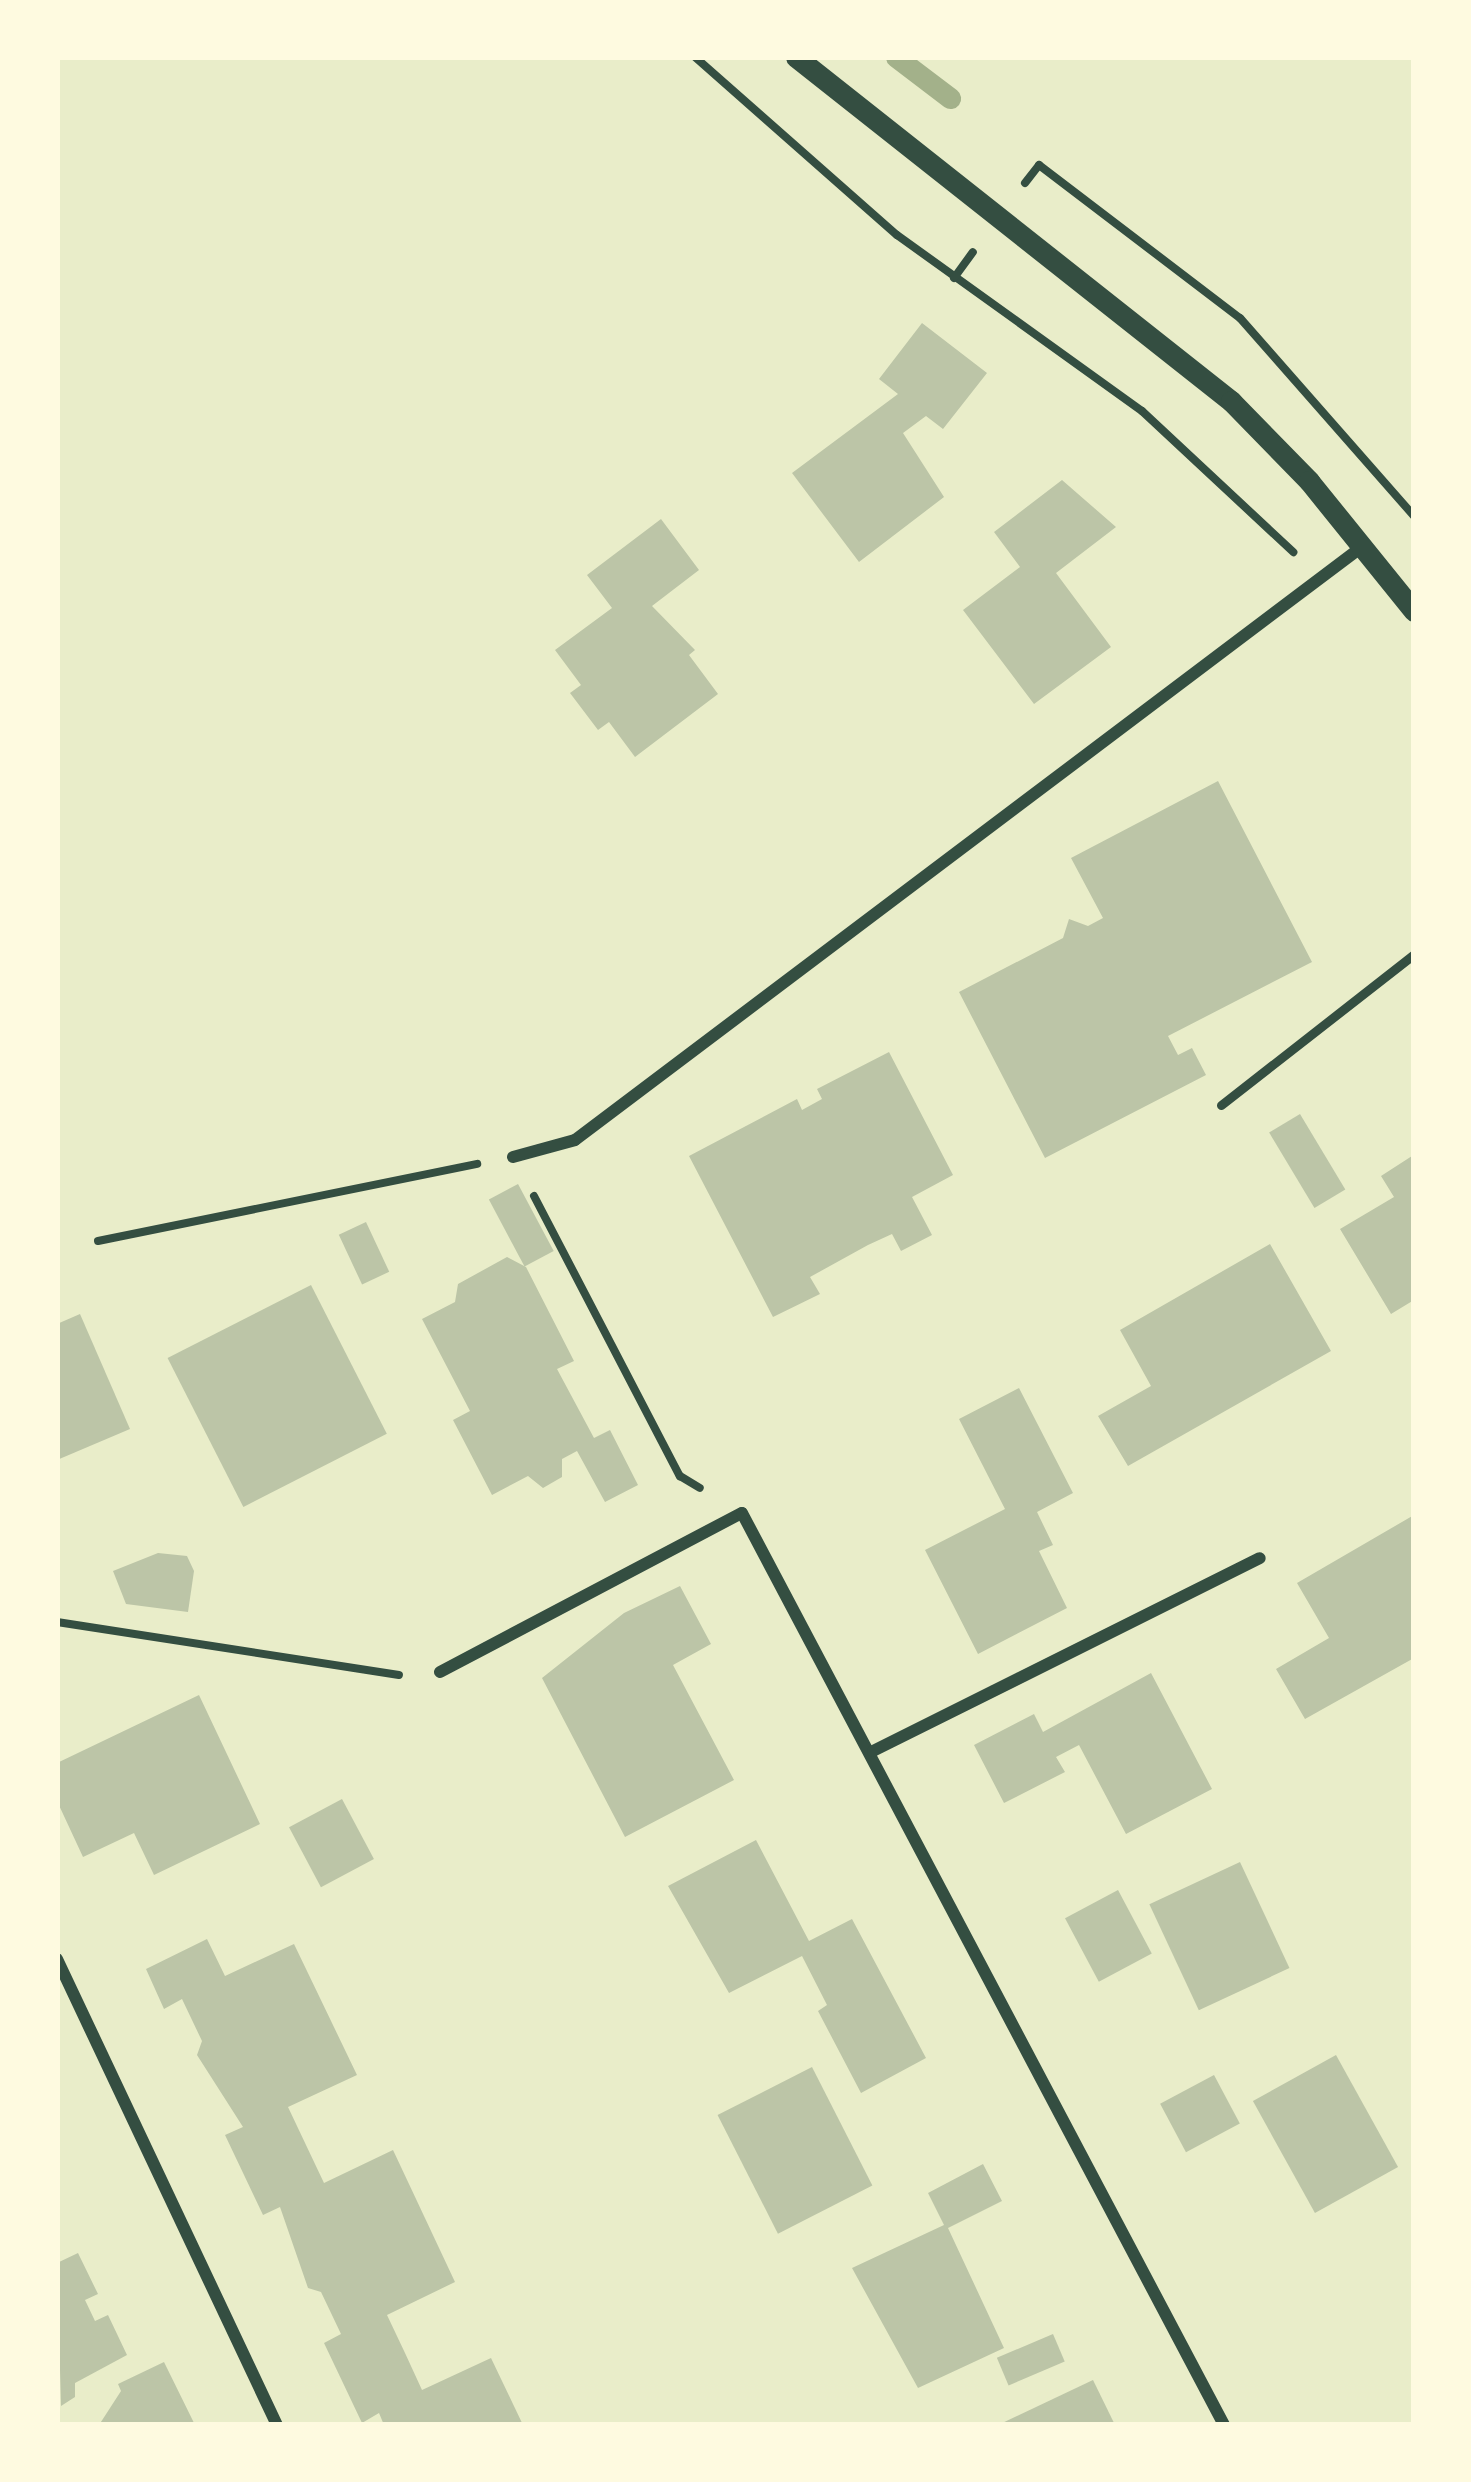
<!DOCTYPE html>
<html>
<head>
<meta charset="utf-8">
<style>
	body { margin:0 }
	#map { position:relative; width:1471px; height:2482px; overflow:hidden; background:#e9edc9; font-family:Mulish,sans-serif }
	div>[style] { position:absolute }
	.stream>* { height:21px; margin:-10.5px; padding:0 10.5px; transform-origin:10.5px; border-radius:10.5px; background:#a3b18a }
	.building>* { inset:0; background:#bcc5a7; transform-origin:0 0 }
	.path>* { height:8px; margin:-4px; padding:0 4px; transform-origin:4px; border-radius:4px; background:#344e41 }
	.service>* { height:9px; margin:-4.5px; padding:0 4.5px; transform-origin:4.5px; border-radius:4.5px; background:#344e41 }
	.minor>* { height:12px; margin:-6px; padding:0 6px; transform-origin:6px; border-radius:6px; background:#344e41 }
	.tertiary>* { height:21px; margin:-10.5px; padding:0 10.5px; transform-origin:10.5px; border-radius:10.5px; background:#344e41 }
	span { translate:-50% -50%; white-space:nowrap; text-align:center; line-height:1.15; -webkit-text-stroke:12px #fefae0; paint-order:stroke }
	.frame { position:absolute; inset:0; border:60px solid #fefae0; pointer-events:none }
</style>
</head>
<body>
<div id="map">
	<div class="stream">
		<div style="left:896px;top:57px;width:68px;rotate:37.2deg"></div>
	</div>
	<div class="building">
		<div style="clip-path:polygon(922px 323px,987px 373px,943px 429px,926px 416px,903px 433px,944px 497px,859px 562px,792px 473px,898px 394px,879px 379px)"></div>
		<div style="clip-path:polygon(1062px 480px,1116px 527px,1056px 573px,1111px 647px,1034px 704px,963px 610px,1020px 567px,994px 532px)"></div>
		<div style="clip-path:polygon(661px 519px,699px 570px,652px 606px,695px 650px,689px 655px,718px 694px,635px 757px,609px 722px,598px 730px,570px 693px,581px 685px,555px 650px,612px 608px,587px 575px)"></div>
		<div style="clip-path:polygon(1218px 781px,1312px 962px,1168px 1036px,1178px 1055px,1192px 1048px,1206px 1075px,1045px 1158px,959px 992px,1063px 938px,1069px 919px,1088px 926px,1103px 918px,1071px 858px)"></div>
		<div style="clip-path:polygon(889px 1052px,953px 1175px,912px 1197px,932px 1235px,901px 1251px,892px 1234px,868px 1245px,810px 1277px,820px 1294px,773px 1317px,689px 1156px,797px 1099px,802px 1110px,822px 1099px,817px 1089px)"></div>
		<div style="left:1300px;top:1114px;width:88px;height:36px;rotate:59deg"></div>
		<div style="clip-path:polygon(1414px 1145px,1414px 1300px,1391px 1314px,1340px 1229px,1394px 1197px,1381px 1176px,1412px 1156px)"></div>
		<div style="left:518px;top:1184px;width:76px;height:33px;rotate:62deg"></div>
		<div style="left:366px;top:1222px;width:55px;height:30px;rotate:65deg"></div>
		<div style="clip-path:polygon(1270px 1244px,1331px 1351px,1128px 1466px,1098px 1416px,1151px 1386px,1120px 1330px)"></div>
		<div style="clip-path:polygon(507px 1257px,526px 1267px,574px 1361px,557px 1369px,594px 1438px,610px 1430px,638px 1485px,605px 1502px,577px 1451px,562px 1459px,562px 1477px,543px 1488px,528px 1476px,492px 1495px,453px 1420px,470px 1411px,422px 1319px,455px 1302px,458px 1284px)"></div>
		<div style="left:311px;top:1285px;width:167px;height:161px;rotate:63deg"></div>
		<div style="clip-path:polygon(80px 1314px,130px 1429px,57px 1460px,57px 1324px)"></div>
		<div style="clip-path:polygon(1019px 1388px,1073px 1493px,1037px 1512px,1053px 1545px,1039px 1551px,1067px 1608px,978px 1654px,925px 1550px,1005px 1509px,959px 1419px)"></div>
		<div style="clip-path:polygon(1414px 1515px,1414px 1658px,1305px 1719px,1276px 1669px,1329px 1638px,1297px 1583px)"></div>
		<div style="clip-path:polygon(158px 1553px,187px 1556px,194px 1571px,188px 1612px,126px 1604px,113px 1571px)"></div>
		<div style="clip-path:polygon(680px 1586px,711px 1644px,673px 1665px,734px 1780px,625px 1837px,542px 1678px,624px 1613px)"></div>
		<div style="clip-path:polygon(1151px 1673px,1212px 1789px,1126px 1834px,1079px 1745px,1056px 1757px,1065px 1772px,1004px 1803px,974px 1745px,1034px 1714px,1043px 1732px)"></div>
		<div style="clip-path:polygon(199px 1695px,260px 1824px,154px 1875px,134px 1833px,83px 1857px,57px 1801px,57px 1763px)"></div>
		<div style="left:342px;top:1799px;width:68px;height:60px;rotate:62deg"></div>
		<div style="clip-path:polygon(756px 1840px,809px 1941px,852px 1919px,926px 2058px,861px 2093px,818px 2011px,827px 2005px,802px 1956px,729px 1993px,668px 1886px)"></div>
		<div style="left:1240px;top:1862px;width:117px;height:100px;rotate:65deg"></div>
		<div style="left:1118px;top:1890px;width:72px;height:60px;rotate:62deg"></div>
		<div style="clip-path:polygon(207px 1939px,225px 1976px,294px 1944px,357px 2075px,288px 2107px,324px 2183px,393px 2150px,455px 2282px,387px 2315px,405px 2353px,422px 2390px,491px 2358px,523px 2425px,384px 2425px,379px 2413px,362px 2423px,324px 2343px,341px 2334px,321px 2292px,308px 2288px,280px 2207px,263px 2215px,225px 2135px,243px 2127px,197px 2055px,202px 2041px,182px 1999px,164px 2009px,146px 1969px)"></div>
		<div style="left:1336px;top:2055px;width:128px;height:95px;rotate:61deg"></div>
		<div style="left:812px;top:2067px;width:133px;height:106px;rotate:63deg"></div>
		<div style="left:1214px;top:2075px;width:55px;height:61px;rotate:62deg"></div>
		<div style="clip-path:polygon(983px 2164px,1002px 2201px,948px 2228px,1004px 2348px,918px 2388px,852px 2268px,944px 2225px,928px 2193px)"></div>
		<div style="clip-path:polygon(78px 2253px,98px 2294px,85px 2300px,95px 2321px,108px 2315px,127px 2355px,75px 2383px,75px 2397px,61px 2406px,57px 2263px)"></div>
		<div style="left:1053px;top:2334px;width:30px;height:61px;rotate:67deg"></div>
		<div style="clip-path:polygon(164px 2362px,195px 2425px,99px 2425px,121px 2391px,118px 2384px)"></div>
		<div style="clip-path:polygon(1093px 2380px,1115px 2425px,998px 2425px)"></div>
	</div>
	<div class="path">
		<div style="left:695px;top:57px;width:269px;rotate:41.4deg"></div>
		<div style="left:897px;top:235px;width:302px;rotate:35.7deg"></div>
		<div style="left:1142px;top:411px;width:207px;rotate:43deg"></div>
		<div style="left:1025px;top:183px;width:23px;rotate:-52deg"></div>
		<div style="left:1039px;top:165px;width:253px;rotate:37.3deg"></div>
		<div style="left:1240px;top:318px;width:264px;rotate:48.7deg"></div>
		<div style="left:954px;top:278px;width:32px;rotate:-54deg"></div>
		<div style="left:534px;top:1196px;width:316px;rotate:62.5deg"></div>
		<div style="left:680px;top:1476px;width:23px;rotate:31deg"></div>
		<div style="left:98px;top:1241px;width:387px;rotate:-11.5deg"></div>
		<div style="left:57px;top:1622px;width:346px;rotate:8.8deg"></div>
	</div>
	<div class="service">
		<div style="left:1221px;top:1105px;width:245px;rotate:-38deg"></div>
	</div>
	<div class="minor">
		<div style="left:513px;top:1157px;width:64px;rotate:-15.3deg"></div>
		<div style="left:575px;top:1140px;width:987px;rotate:-37.01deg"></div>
		<div style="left:440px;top:1672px;width:341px;rotate:-27.8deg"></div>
		<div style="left:742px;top:1513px;width:1032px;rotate:62.14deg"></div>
		<div style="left:873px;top:1751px;width:432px;rotate:-26.5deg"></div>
		<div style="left:57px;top:1959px;width:515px;rotate:64.73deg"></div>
	</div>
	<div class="tertiary">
		<div style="left:796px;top:57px;width:555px;rotate:38.34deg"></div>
		<div style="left:1231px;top:401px;width:112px;rotate:45.7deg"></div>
		<div style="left:1309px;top:481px;width:167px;rotate:51.1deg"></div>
	</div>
	<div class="frame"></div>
</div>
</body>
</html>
